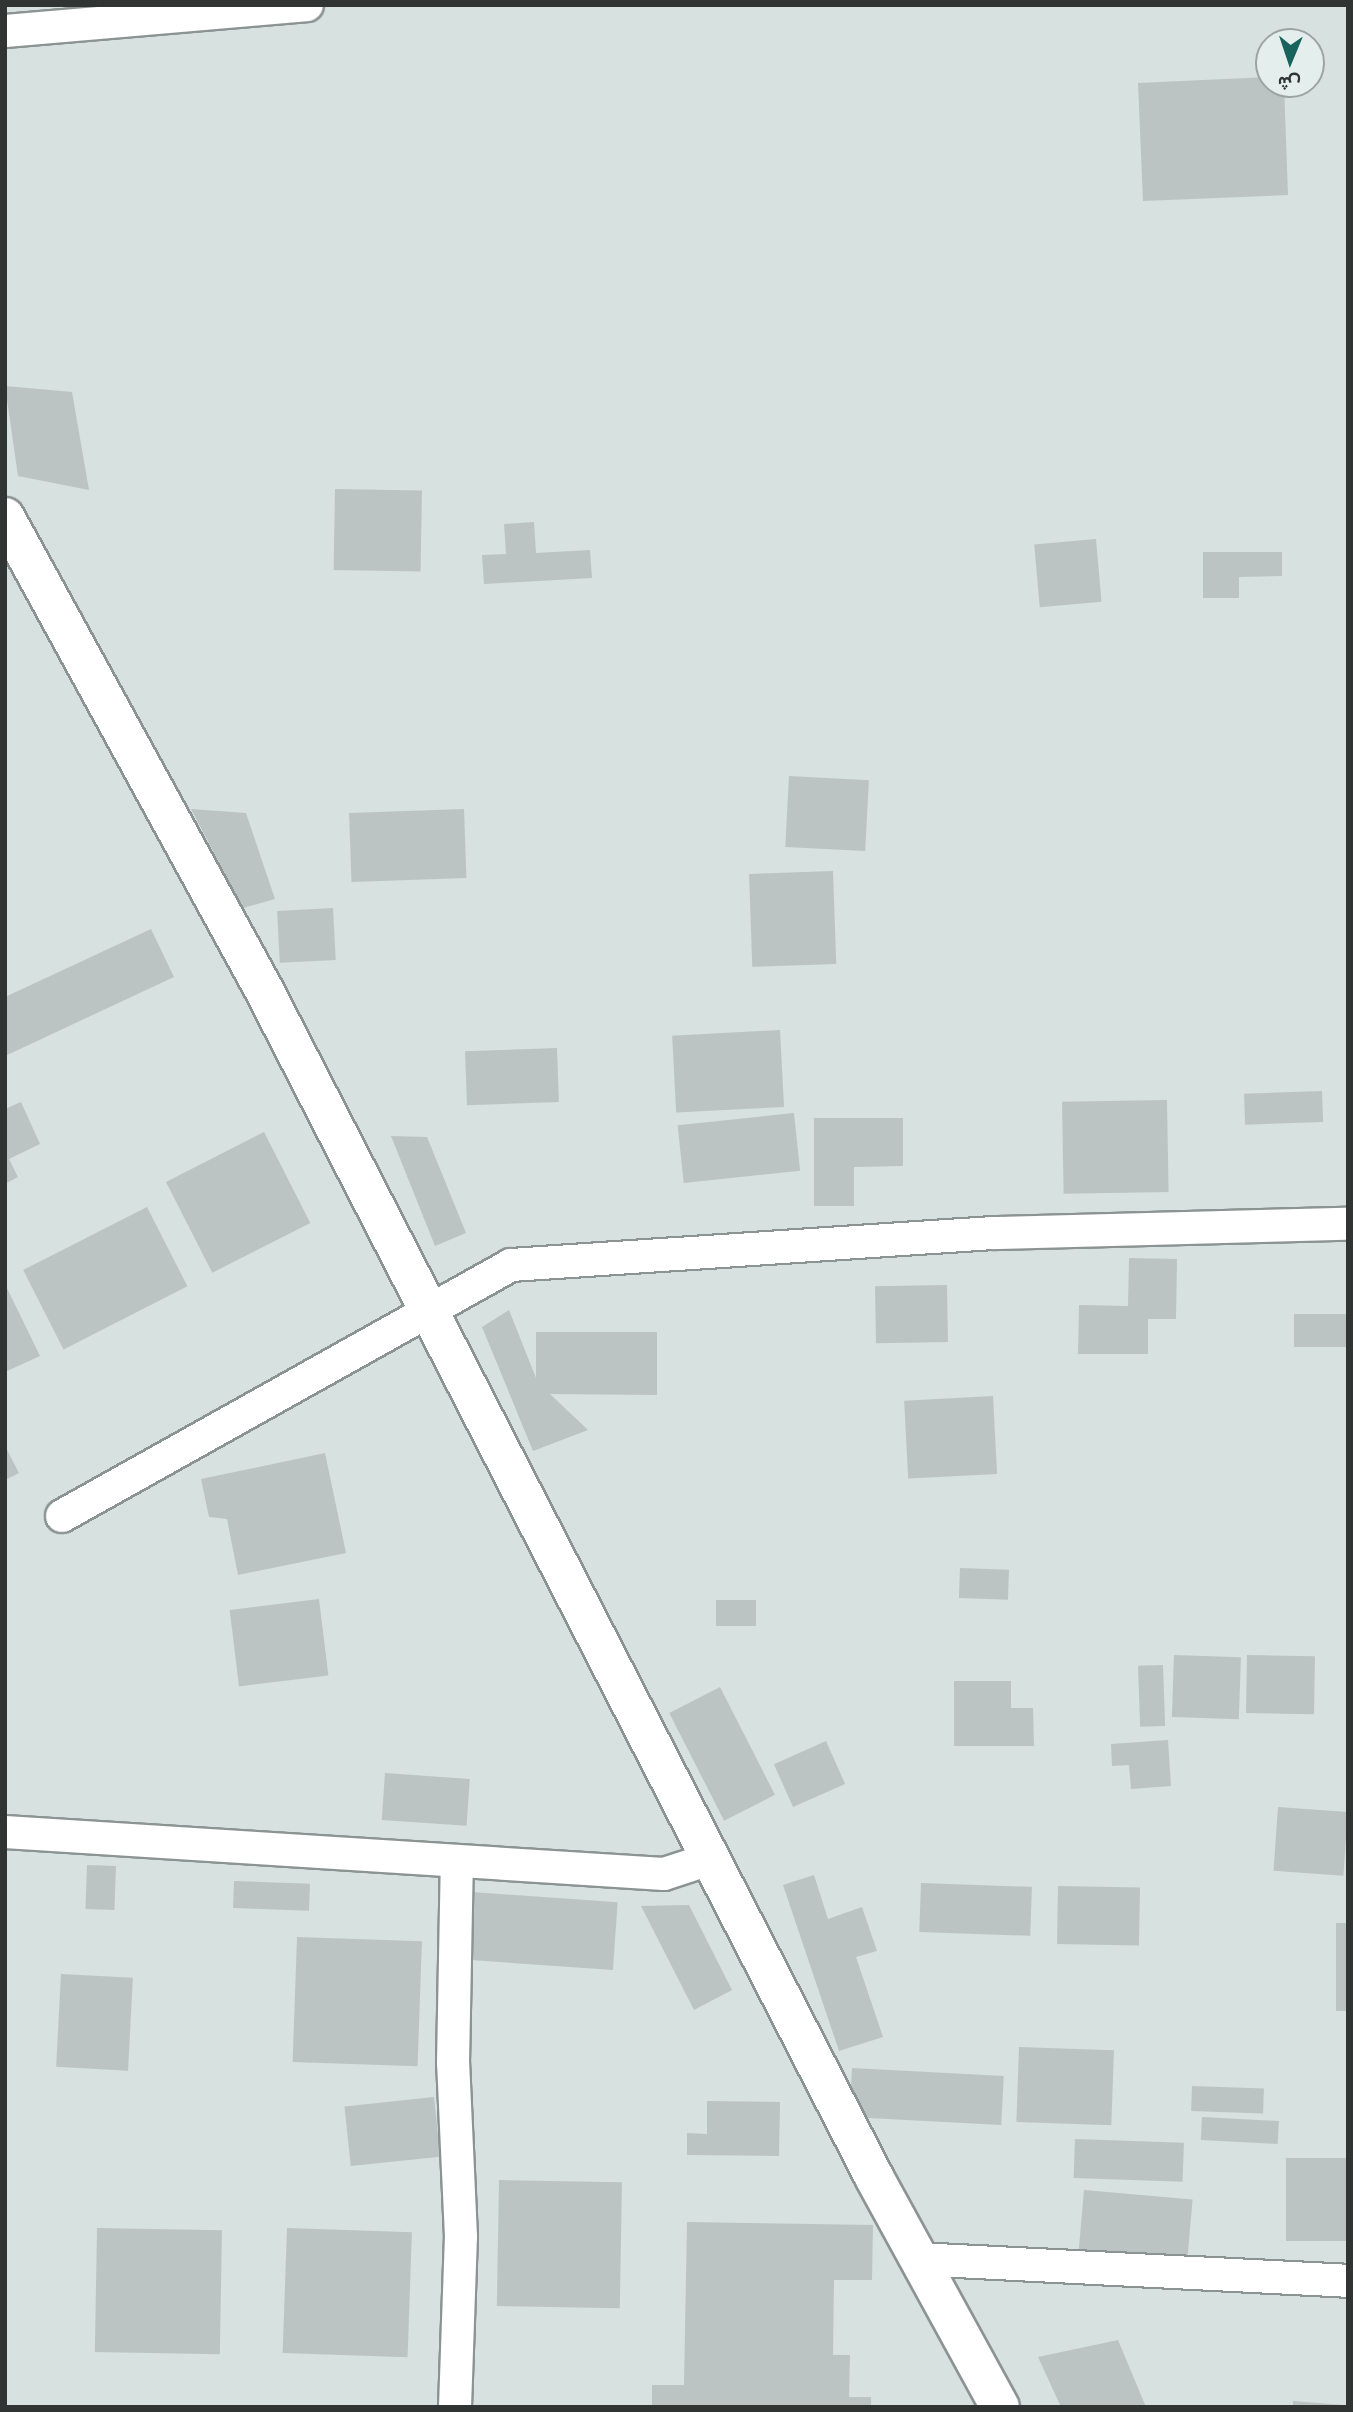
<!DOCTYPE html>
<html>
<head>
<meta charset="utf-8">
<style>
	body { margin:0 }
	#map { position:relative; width:1353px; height:2412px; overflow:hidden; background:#d7e1df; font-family:Overpass,Vazirmatn,sans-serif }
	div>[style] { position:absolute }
	.building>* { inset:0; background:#bbc4c2; transform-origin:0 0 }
	.roads { filter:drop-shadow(2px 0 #8c9493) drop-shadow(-2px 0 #8c9493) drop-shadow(0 2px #8c9493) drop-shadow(0 -2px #8c9493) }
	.street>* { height:32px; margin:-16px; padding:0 16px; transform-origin:16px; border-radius:16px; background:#fff }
	.secondary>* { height:38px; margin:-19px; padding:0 19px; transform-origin:19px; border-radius:19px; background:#fff }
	span { translate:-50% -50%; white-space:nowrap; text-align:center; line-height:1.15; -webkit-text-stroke:6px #e4eeec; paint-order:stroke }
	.frame { position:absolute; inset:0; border:7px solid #303433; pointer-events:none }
	.north { position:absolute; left:1255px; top:28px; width:70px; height:70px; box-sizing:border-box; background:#e4eeec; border:2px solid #9ca4a2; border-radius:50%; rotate:182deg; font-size:19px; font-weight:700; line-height:28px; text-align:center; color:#303433 }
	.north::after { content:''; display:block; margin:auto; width:24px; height:32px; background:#18635b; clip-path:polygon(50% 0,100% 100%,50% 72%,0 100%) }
</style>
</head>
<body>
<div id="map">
	<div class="building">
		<div style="clip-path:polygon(1269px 77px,1269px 84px,1284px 84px,1288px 195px,1143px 201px,1138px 83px)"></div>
		<div style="clip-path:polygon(5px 386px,72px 392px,89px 490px,18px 476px)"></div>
		<div style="left:335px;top:489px;width:87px;height:81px;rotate:1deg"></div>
		<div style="clip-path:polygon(534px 522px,536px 553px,590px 550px,592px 578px,484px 584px,482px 555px,506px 554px,504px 524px)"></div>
		<div style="left:1096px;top:539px;width:63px;height:62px;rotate:85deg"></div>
		<div style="clip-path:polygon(1203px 552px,1282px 552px,1282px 576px,1239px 577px,1239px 598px,1203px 598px)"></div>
		<div style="left:789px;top:776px;width:80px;height:71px;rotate:3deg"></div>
		<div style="clip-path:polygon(191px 809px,246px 813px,275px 899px,243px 908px)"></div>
		<div style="left:464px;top:809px;width:69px;height:115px;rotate:88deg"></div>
		<div style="left:833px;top:871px;width:93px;height:84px;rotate:88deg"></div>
		<div style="left:333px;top:908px;width:52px;height:56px;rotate:87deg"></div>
		<div style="clip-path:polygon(151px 929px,174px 977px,5px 1056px,5px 997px)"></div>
		<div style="left:780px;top:1030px;width:77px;height:108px;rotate:87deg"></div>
		<div style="left:557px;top:1048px;width:54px;height:92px;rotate:88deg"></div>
		<div style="left:1322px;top:1091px;width:31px;height:78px;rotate:88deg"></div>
		<div style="left:1167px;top:1100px;width:92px;height:105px;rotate:89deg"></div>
		<div style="clip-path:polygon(21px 1102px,40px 1144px,9px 1159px,18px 1177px,5px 1184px,5px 1109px)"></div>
		<div style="left:794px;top:1113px;width:58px;height:117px;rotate:84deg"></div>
		<div style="clip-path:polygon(814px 1118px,903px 1118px,903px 1166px,854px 1167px,854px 1206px,814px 1206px)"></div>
		<div style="left:264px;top:1132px;width:102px;height:110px;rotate:63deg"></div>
		<div style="clip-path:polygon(391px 1136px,427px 1137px,466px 1233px,435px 1246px)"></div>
		<div style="left:147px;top:1207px;width:89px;height:139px;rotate:63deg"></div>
		<div style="clip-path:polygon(1129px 1258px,1177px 1259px,1176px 1319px,1148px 1319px,1148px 1354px,1078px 1354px,1079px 1305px,1128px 1306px)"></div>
		<div style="clip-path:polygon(5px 1284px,40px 1356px,5px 1372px)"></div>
		<div style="left:947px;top:1285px;width:57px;height:72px;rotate:89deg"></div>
		<div style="clip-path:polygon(509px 1310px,536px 1378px,536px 1332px,657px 1332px,657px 1395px,550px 1394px,588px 1430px,533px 1451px,482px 1327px)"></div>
		<div style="left:1348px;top:1314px;width:33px;height:54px;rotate:90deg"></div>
		<div style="left:993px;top:1396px;width:78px;height:89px;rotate:87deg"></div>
		<div style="clip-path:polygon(5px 1446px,19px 1473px,5px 1480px)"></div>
		<div style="clip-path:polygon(325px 1453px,346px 1553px,238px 1575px,227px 1519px,209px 1517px,201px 1479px)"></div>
		<div style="left:960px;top:1568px;width:49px;height:30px;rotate:2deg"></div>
		<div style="left:319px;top:1599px;width:77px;height:90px;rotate:83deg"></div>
		<div style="left:716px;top:1600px;width:40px;height:26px"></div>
		<div style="left:1174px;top:1655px;width:67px;height:62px;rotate:2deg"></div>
		<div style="left:1247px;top:1655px;width:68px;height:58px;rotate:1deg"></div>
		<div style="left:1163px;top:1665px;width:61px;height:25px;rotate:88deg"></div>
		<div style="clip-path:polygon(954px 1681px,1011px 1681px,1011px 1708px,1033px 1708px,1034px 1746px,954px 1746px)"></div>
		<div style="left:720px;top:1687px;width:121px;height:57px;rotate:63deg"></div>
		<div style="clip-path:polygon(1168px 1740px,1171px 1786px,1131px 1789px,1129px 1765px,1112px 1766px,1111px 1744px)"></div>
		<div style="left:826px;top:1741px;width:47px;height:57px;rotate:66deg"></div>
		<div style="left:385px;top:1773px;width:85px;height:47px;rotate:4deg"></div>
		<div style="left:1278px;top:1807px;width:70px;height:64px;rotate:4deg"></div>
		<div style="left:87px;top:1865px;width:29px;height:44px;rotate:2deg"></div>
		<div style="clip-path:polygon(814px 1875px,828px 1919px,862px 1907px,877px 1951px,856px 1957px,883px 2037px,839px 2051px,783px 1885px)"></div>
		<div style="left:234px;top:1881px;width:76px;height:27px;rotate:2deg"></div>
		<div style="left:921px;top:1883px;width:111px;height:49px;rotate:2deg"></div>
		<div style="left:1058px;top:1886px;width:82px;height:58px;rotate:1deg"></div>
		<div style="left:472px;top:1892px;width:146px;height:68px;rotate:4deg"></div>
		<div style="clip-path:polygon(689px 1905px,732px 1990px,694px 2010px,641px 1906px)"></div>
		<div style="left:1336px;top:1923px;width:12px;height:88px"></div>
		<div style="left:297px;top:1937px;width:125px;height:125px;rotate:2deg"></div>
		<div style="left:61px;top:1974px;width:72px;height:93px;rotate:3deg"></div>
		<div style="left:1019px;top:2047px;width:95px;height:75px;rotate:2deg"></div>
		<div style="left:852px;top:2068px;width:152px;height:49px;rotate:3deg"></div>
		<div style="left:1192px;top:2086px;width:72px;height:25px;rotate:2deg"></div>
		<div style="left:434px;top:2097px;width:60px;height:90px;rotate:84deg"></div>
		<div style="clip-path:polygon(707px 2101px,780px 2102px,779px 2156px,687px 2155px,687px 2133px,707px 2134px)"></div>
		<div style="left:1202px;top:2117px;width:77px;height:23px;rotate:3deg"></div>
		<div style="left:1075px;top:2139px;width:109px;height:39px;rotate:2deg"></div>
		<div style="left:1348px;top:2158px;width:83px;height:62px;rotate:90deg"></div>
		<div style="left:499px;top:2180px;width:123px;height:126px;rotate:1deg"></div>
		<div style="left:1084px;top:2190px;width:109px;height:77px;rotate:5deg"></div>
		<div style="clip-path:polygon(687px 2222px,873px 2225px,872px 2280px,834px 2280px,833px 2355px,850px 2355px,849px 2397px,871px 2397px,871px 2407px,652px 2407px,652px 2385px,684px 2385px)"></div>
		<div style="left:97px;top:2228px;width:125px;height:124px;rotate:1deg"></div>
		<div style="left:287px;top:2228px;width:125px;height:125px;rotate:2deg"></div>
		<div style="clip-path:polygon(1118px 2340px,1146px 2407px,1061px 2407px,1038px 2357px)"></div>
		<div style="clip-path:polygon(1293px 2401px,1343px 2405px,1343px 2407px,1293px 2407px)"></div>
	</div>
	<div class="roads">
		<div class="street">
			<div style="left:5px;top:31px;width:303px;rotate:-4.9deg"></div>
			<div style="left:62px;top:1516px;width:514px;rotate:-29.21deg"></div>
			<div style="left:511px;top:1265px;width:486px;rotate:-3.8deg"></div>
			<div style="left:996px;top:1233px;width:352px;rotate:-1.5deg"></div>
			<div style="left:5px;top:1832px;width:660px;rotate:3.65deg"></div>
			<div style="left:664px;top:1874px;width:48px;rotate:-18.1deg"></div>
			<div style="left:917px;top:2259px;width:432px;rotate:2.9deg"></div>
			<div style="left:455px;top:2407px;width:170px;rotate:-88deg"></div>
			<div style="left:461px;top:2237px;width:174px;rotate:-92.6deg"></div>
			<div style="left:453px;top:2063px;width:200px;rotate:-88.9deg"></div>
		</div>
		<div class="secondary">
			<div style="left:5px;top:517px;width:537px;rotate:61.29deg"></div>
			<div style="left:263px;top:988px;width:1337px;rotate:62.8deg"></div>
			<div style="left:874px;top:2177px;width:262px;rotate:61.3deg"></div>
		</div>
	</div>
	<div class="frame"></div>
	<div class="north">ش</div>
</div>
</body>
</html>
